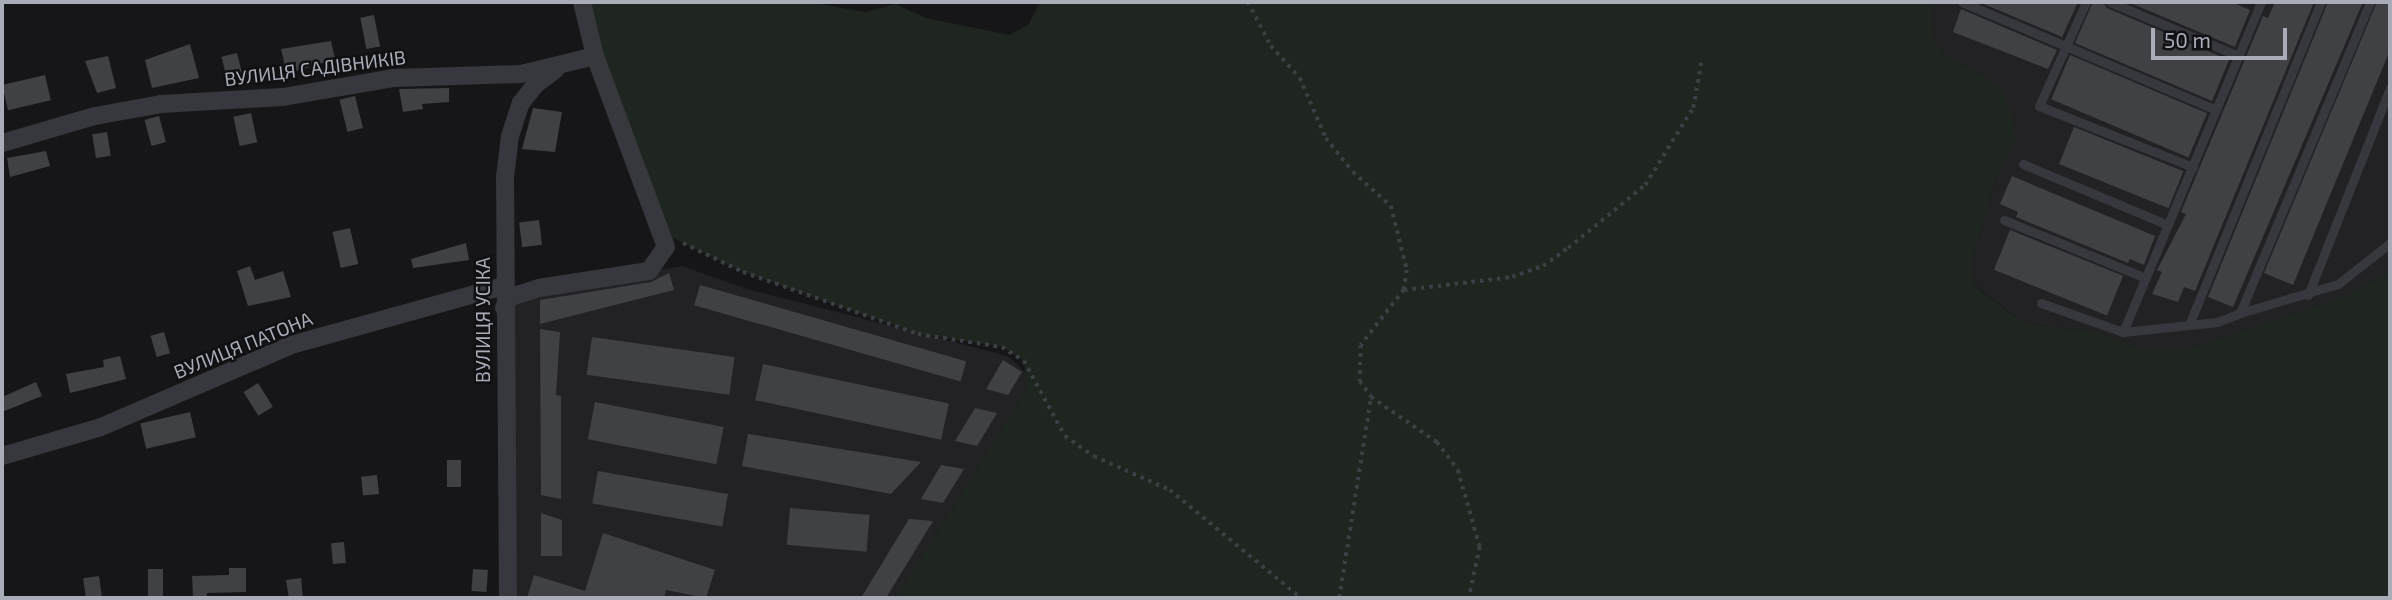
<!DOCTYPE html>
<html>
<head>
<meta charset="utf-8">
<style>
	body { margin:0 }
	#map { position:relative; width:2392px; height:600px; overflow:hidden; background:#161618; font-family:"Exo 2",sans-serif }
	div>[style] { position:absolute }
	.built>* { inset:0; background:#222225 }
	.green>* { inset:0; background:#1e261f }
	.building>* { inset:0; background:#404145; transform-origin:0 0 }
	.path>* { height:3.5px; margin-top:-1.75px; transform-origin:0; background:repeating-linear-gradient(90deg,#3d3f44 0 3.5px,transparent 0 8.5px) }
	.lane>* { height:9px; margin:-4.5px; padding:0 4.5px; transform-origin:4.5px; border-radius:4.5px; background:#37383d }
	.street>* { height:18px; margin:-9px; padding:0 9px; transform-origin:9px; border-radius:9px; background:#37383d }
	span { translate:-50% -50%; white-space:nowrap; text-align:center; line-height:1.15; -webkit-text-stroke:5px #111113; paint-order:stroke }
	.street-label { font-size:19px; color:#a8adb8 }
	.frame { position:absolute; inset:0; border:4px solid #a8adb8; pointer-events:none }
	.scale { position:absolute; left:2151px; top:28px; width:136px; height:32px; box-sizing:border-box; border:4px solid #a8adb8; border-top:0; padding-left:9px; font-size:21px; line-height:24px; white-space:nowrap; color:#a8adb8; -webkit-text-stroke:5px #111113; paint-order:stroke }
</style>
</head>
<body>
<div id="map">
	<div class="built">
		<div style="clip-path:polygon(1932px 2px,2390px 2px,2390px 272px,2349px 295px,2191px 348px,2138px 348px,2098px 332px,2024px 323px,1978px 288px,1972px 274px,1972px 260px,1996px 179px,2014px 143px,2000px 86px,1945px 54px,1933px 39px)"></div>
		<div style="clip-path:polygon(682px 266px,747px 289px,1008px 356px,1027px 374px,1027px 388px,896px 598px,508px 598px,508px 298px)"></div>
	</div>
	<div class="green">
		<div style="clip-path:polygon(582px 2px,808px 2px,866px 12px,895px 4px,926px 18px,1010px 35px,1029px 24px,1040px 2px,1932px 2px,1933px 39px,1945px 54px,2000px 86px,2013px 116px,2015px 143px,1996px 179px,1972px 260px,1972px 274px,1978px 289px,2024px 323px,2098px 332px,2138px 348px,2191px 348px,2348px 295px,2390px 272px,2390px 598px,896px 598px,1027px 388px,1024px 361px,1002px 347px,918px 334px,743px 272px,671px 237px)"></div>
	</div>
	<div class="building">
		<div style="clip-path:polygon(1979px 2px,2078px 2px,2062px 37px)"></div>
		<div style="clip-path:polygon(2093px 2px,2103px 2px,2107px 8px,2229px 60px,2212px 101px,2075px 43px)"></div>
		<div style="clip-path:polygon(2128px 2px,2231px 2px,2250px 10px,2235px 47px)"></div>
		<div style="clip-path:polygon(2275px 2px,2314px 2px,2195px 291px,2184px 287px,2178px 302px,2152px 294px,2162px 272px,2157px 270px,2186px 214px,2181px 212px,2263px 16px,2268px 18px)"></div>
		<div style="clip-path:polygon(2328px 2px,2363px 2px,2233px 307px,2208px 297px)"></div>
		<div style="clip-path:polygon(2377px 2px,2390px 2px,2390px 50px,2293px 285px,2264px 273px)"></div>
		<div style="clip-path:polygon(1961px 9px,2057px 50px,2048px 69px,1953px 32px)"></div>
		<div style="left:374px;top:15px;width:32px;height:14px;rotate:79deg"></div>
		<div style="clip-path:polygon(331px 41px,335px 59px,287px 74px,281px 49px)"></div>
		<div style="clip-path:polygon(190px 44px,199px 78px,152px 88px,145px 60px)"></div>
		<div style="left:237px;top:53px;width:21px;height:16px;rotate:76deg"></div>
		<div style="left:2070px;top:55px;width:149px;height:48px;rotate:23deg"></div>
		<div style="clip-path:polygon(108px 56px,116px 88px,97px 93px,85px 61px)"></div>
		<div style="left:45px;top:75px;width:26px;height:44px;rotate:77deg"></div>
		<div style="clip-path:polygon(449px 88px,449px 102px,422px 104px,423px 109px,403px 112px,399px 89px)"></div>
		<div style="left:355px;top:96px;width:33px;height:16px;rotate:76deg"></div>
		<div style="clip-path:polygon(533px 108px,562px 112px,555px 152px,522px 149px)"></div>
		<div style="left:251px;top:113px;width:30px;height:18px;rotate:78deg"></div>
		<div style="left:159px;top:116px;width:27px;height:15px;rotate:75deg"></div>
		<div style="left:2074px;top:127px;width:118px;height:40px;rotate:22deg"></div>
		<div style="left:107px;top:132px;width:24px;height:15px;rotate:81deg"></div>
		<div style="clip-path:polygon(46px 151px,50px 166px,10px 177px,7px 158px)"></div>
		<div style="clip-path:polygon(2012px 176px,2155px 236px,2144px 265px,2130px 259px,2128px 263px,2016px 217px,2018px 212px,2000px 204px)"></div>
		<div style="left:539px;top:220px;width:25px;height:20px;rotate:83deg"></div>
		<div style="left:350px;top:228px;width:37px;height:18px;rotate:77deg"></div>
		<div style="left:2010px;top:230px;width:122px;height:43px;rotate:22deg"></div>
		<div style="clip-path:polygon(466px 243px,469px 260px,413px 268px,411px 259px)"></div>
		<div style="clip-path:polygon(250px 266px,255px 280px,283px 271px,291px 297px,248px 306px,237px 271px)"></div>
		<div style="clip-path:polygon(669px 273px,674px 290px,540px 324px,540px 300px,651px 282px)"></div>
		<div style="left:700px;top:285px;width:277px;height:21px;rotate:16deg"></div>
		<div style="clip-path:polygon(540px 329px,560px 332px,556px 395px,561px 396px,561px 499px,541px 495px)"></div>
		<div style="left:164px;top:332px;width:22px;height:14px;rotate:74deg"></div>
		<div style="left:592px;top:337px;width:144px;height:38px;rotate:8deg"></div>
		<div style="clip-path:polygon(120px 356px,126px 379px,70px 393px,66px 374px,104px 367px,103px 360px)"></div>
		<div style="clip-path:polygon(1003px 360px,1022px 372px,1008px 395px,986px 389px)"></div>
		<div style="left:763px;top:364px;width:190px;height:37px;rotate:12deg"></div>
		<div style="clip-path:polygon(36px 382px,42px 396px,2px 412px,2px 397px)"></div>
		<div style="left:258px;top:383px;width:28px;height:17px;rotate:58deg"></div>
		<div style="left:595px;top:402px;width:131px;height:38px;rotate:11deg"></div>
		<div style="clip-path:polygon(975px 408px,997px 413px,977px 446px,955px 441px)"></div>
		<div style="left:190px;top:412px;width:26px;height:51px;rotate:77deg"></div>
		<div style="clip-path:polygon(748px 434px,921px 462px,891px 494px,742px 466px)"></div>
		<div style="left:447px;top:460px;width:14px;height:27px"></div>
		<div style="clip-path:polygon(941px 465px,964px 469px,943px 503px,921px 499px)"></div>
		<div style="left:598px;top:471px;width:132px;height:33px;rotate:10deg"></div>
		<div style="left:377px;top:475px;width:19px;height:16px;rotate:84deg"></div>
		<div style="left:790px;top:508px;width:80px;height:37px;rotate:5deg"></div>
		<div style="clip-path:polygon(541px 513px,562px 520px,562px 556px,541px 556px)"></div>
		<div style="clip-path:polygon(909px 519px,933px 521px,886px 598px,861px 598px)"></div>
		<div style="clip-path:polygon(603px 533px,715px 570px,706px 598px,666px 590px,664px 598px,527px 598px,534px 575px,585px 591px)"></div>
		<div style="left:344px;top:542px;width:21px;height:13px;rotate:85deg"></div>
		<div style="clip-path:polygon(229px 568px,246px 568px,246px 592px,207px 593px,207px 598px,193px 598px,192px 576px,229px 575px)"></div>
		<div style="left:148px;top:569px;width:15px;height:29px"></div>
		<div style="left:473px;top:569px;width:15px;height:22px;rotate:4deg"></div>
		<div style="left:99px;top:576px;width:22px;height:16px;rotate:82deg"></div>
		<div style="clip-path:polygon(301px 578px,303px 598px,289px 598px,286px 580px)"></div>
	</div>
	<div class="path">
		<div style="left:1248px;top:2px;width:50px;rotate:62.4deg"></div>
		<div style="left:1271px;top:46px;width:43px;rotate:47.8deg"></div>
		<div style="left:1300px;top:78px;width:65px;rotate:66.6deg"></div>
		<div style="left:1326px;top:138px;width:43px;rotate:51.5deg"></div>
		<div style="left:1353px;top:172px;width:51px;rotate:41.8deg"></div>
		<div style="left:1391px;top:206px;width:66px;rotate:76deg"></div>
		<div style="left:1407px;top:270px;width:20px;rotate:99deg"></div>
		<div style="left:1404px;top:290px;width:70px;rotate:128deg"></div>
		<div style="left:1361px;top:345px;width:36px;rotate:92deg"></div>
		<div style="left:1360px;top:381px;width:19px;rotate:55deg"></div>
		<div style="left:1371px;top:397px;width:80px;rotate:34.3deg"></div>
		<div style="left:1437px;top:442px;width:35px;rotate:53deg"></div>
		<div style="left:1458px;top:470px;width:80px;rotate:74.1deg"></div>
		<div style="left:1480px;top:547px;width:52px;rotate:102.2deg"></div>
		<div style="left:683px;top:243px;width:67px;rotate:25.8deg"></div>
		<div style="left:743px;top:272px;width:186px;rotate:19.5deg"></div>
		<div style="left:918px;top:334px;width:85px;rotate:8.8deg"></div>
		<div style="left:1002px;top:347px;width:26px;rotate:32deg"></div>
		<div style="left:1024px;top:361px;width:85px;rotate:61.3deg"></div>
		<div style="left:1065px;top:436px;width:35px;rotate:35deg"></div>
		<div style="left:1094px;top:456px;width:83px;rotate:24.1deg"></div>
		<div style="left:1170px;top:490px;width:170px;rotate:39.5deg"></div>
		<div style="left:1404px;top:290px;width:109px;rotate:-6.9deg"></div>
		<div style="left:1512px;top:277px;width:33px;rotate:-20deg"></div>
		<div style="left:1543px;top:266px;width:31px;rotate:-36deg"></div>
		<div style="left:1568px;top:248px;width:99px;rotate:-39.3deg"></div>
		<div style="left:1645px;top:185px;width:91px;rotate:-58.1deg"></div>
		<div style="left:1693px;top:108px;width:46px;rotate:-79.9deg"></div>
		<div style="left:1339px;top:598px;width:204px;rotate:-81deg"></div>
	</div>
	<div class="lane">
		<div style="left:1962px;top:2px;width:276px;rotate:23deg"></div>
		<div style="left:2086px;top:2px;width:114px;rotate:114.3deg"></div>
		<div style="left:2039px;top:106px;width:166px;rotate:21.6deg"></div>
		<div style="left:2110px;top:2px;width:140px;rotate:22.7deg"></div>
		<div style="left:2261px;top:2px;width:358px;rotate:112.7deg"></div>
		<div style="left:2123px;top:332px;width:95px;rotate:-6.1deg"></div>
		<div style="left:2217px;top:322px;width:25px;rotate:-21deg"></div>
		<div style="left:2240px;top:313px;width:337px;rotate:-67.3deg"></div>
		<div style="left:2023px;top:164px;width:157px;rotate:22.8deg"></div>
		<div style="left:2004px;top:220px;width:153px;rotate:22.2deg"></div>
		<div style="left:2308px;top:295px;width:223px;rotate:-68.4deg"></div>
		<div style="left:2041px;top:303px;width:87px;rotate:19.5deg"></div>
		<div style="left:2240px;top:313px;width:102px;rotate:-16.5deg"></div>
		<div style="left:2338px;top:284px;width:66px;rotate:-38.3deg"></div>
		<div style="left:2189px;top:325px;width:349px;rotate:-67.8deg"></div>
	</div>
	<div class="street">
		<div style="left:2px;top:143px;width:97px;rotate:-16.2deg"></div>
		<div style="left:95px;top:116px;width:67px;rotate:-10.3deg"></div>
		<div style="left:161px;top:104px;width:122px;rotate:-3.3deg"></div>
		<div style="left:283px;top:97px;width:113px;rotate:-9.7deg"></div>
		<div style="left:394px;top:78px;width:127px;rotate:-1.8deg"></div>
		<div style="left:521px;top:74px;width:76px;rotate:-13.7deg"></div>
		<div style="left:504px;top:308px;width:11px;rotate:-68deg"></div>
		<div style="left:508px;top:298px;width:33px;rotate:-18deg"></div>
		<div style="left:539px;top:288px;width:111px;rotate:-8.8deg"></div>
		<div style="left:649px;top:271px;width:29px;rotate:-55deg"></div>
		<div style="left:666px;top:247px;width:204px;rotate:-110.4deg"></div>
		<div style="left:595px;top:56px;width:56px;rotate:-103.5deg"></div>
		<div style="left:2px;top:456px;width:103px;rotate:-16.3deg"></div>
		<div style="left:101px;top:427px;width:207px;rotate:-23.3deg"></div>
		<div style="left:291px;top:345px;width:221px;rotate:-15.5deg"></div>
		<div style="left:508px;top:598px;width:421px;rotate:-90.4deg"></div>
		<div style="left:505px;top:177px;width:41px;rotate:-83deg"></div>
		<div style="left:510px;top:136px;width:35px;rotate:-72deg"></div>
		<div style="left:521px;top:103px;width:23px;rotate:-52deg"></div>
		<div style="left:535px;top:85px;width:26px;rotate:-37deg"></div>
	</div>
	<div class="street-label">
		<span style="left:315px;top:68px;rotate:-7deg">ВУЛИЦЯ САДІВНИКІВ</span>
		<span style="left:483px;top:320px;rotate:-90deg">ВУЛИЦЯ УСІКА</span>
		<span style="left:243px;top:345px;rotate:-22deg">ВУЛИЦЯ ПАТОНА</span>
	</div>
	<div class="frame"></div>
	<div class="scale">50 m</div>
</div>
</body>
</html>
